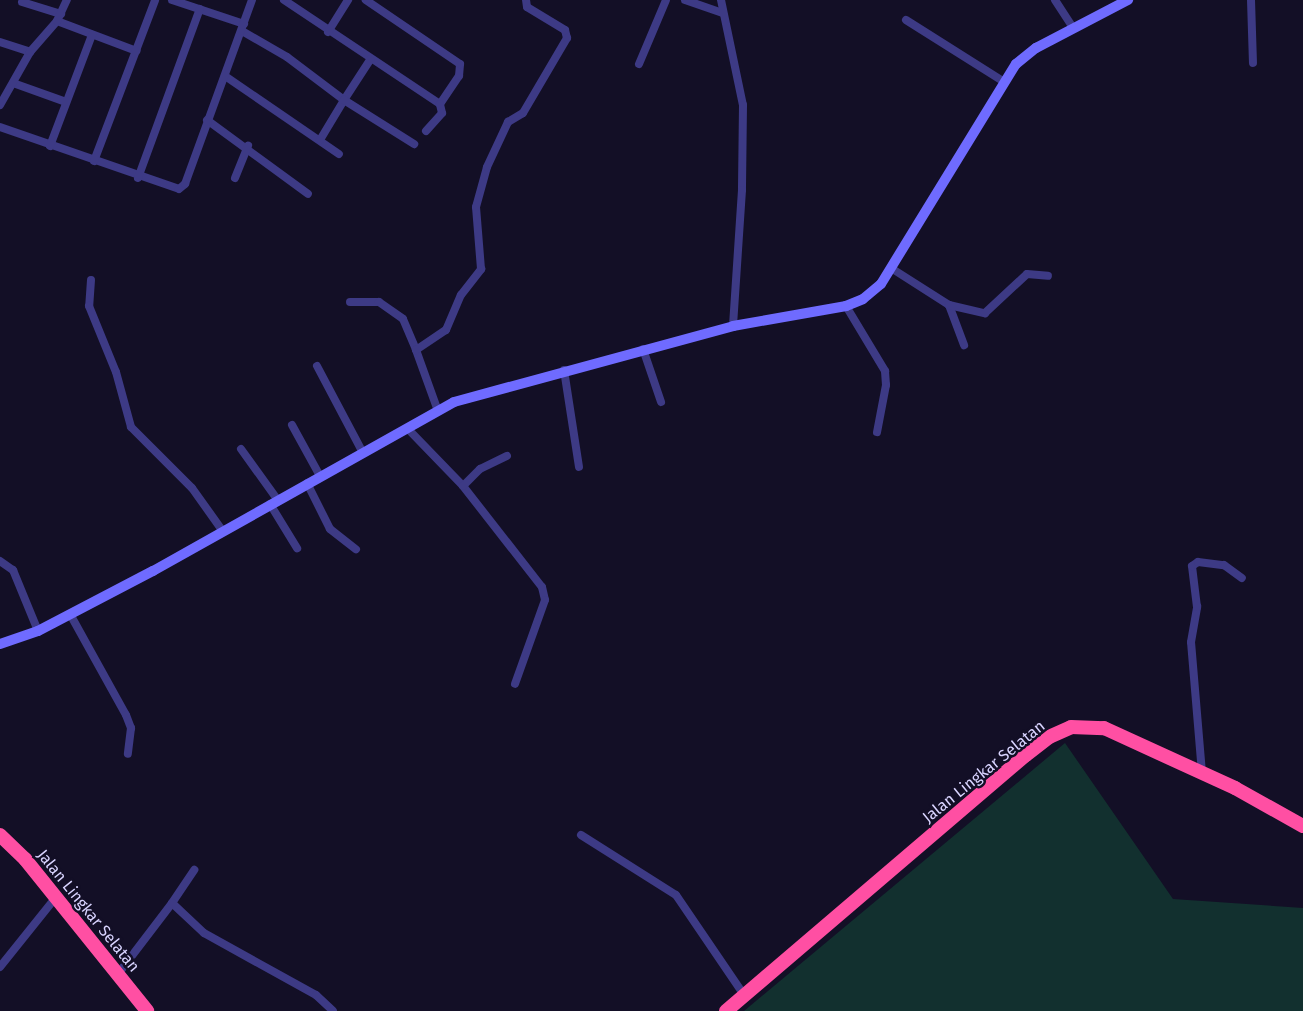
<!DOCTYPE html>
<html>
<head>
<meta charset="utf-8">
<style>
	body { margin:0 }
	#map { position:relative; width:1303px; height:1011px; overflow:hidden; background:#130f26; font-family:"Fira Sans",sans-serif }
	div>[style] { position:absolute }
	.green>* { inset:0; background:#12302f }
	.street>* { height:8px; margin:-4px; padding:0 4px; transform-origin:4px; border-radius:4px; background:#3d3a85 }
	.secondary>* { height:10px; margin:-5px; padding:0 5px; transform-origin:5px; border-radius:5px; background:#6f6bff }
	.highway>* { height:14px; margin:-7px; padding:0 7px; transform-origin:7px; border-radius:7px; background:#ff4fa3 }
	span { translate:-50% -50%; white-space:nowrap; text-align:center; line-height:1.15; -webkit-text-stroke:5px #130f26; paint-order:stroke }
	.street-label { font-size:16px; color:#d9d4ff }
</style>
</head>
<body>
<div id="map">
	<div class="green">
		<div style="clip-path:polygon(1065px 743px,1173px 899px,1303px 908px,1303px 1011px,744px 1011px)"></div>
	</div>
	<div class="street">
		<div style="left:172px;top:0;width:76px;rotate:18.4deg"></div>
		<div style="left:284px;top:0;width:187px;rotate:33.7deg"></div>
		<div style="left:440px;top:104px;width:34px;rotate:-56deg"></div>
		<div style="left:459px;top:76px;width:12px;rotate:-85deg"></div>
		<div style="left:460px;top:64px;width:114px;rotate:-145.8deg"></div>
		<div style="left:685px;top:0;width:39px;rotate:19deg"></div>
		<div style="left:721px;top:0;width:107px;rotate:78.2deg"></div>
		<div style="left:743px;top:105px;width:85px;rotate:90.7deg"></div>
		<div style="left:742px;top:190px;width:136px;rotate:93.8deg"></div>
		<div style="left:1055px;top:0;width:33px;rotate:57deg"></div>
		<div style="left:1251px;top:0;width:63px;rotate:88.2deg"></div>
		<div style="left:22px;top:2px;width:41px;rotate:17.1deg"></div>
		<div style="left:906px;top:20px;width:115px;rotate:32.2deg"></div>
		<div style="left:57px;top:21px;width:85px;rotate:20.6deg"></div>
		<div style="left:242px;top:31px;width:52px;rotate:30deg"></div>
		<div style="left:287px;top:57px;width:71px;rotate:37deg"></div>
		<div style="left:344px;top:100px;width:48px;rotate:-57deg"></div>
		<div style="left:328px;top:32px;width:38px;rotate:-58deg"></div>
		<div style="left:0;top:42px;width:32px;rotate:18deg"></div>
		<div style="left:639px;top:64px;width:69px;rotate:-67.1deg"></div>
		<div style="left:225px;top:76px;width:138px;rotate:34.4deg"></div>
		<div style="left:13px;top:83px;width:56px;rotate:19.7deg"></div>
		<div style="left:0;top:105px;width:61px;rotate:-60.5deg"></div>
		<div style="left:30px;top:52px;width:41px;rotate:-48.9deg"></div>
		<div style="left:57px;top:21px;width:23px;rotate:-65deg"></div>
		<div style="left:207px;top:120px;width:125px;rotate:36.2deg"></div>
		<div style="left:0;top:127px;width:189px;rotate:19.1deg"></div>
		<div style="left:179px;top:189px;width:8px;rotate:-40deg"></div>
		<div style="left:185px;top:184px;width:196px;rotate:-70deg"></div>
		<div style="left:426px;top:131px;width:24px;rotate:-48deg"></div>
		<div style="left:442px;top:113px;width:9px;rotate:-103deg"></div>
		<div style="left:320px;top:140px;width:47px;rotate:-59deg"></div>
		<div style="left:344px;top:100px;width:83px;rotate:32.2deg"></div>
		<div style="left:50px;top:146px;width:119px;rotate:-69.3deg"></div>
		<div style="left:94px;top:161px;width:172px;rotate:-69.2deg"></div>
		<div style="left:138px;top:178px;width:180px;rotate:-69.9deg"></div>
		<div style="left:235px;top:178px;width:35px;rotate:-68deg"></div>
		<div style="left:891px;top:268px;width:69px;rotate:32.5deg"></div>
		<div style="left:949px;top:305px;width:43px;rotate:69.4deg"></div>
		<div style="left:91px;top:280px;width:26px;rotate:94deg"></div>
		<div style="left:89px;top:306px;width:71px;rotate:67.8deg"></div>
		<div style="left:116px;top:372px;width:57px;rotate:74.7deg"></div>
		<div style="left:131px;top:427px;width:86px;rotate:45deg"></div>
		<div style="left:192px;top:488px;width:52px;rotate:54.5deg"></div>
		<div style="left:350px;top:302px;width:29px"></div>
		<div style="left:379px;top:302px;width:29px;rotate:35deg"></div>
		<div style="left:403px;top:319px;width:34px;rotate:67deg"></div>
		<div style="left:949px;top:305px;width:37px;rotate:13deg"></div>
		<div style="left:985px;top:313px;width:57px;rotate:-42.9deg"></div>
		<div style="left:1027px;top:274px;width:21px;rotate:5deg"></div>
		<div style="left:846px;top:306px;width:76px;rotate:59deg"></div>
		<div style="left:885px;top:371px;width:14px;rotate:86deg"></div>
		<div style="left:886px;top:385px;width:48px;rotate:100.8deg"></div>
		<div style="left:643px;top:349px;width:56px;rotate:71.2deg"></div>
		<div style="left:317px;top:366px;width:98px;rotate:62.1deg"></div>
		<div style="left:564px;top:370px;width:98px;rotate:81.2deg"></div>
		<div style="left:438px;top:411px;width:65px;rotate:-109.8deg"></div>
		<div style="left:416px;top:350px;width:36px;rotate:-34deg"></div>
		<div style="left:446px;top:330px;width:38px;rotate:-67deg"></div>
		<div style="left:461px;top:295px;width:33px;rotate:-52deg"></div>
		<div style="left:481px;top:269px;width:62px;rotate:-94.6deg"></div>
		<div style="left:476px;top:207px;width:41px;rotate:-74.6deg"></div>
		<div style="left:487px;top:167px;width:50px;rotate:-65deg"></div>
		<div style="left:508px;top:122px;width:17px;rotate:-31deg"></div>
		<div style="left:523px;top:113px;width:87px;rotate:-59.6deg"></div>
		<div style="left:567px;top:38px;width:8px;rotate:-104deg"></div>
		<div style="left:565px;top:30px;width:44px;rotate:-148.8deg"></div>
		<div style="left:527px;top:7px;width:7px;rotate:-98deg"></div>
		<div style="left:292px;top:425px;width:58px;rotate:61.2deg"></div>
		<div style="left:408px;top:429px;width:79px;rotate:46deg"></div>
		<div style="left:463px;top:486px;width:128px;rotate:52deg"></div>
		<div style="left:542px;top:587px;width:13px;rotate:77deg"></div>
		<div style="left:545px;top:600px;width:89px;rotate:109.7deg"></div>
		<div style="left:241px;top:449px;width:62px;rotate:54.2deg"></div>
		<div style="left:307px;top:483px;width:51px;rotate:63.4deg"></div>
		<div style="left:330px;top:529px;width:33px;rotate:38deg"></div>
		<div style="left:463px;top:486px;width:24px;rotate:-45deg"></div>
		<div style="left:480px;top:469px;width:30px;rotate:-26deg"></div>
		<div style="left:270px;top:504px;width:52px;rotate:58.5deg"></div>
		<div style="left:0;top:561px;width:16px;rotate:35deg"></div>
		<div style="left:13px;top:570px;width:66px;rotate:67.7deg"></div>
		<div style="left:70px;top:614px;width:115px;rotate:61deg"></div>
		<div style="left:126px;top:715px;width:14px;rotate:69deg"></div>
		<div style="left:131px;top:728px;width:26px;rotate:97deg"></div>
		<div style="left:1202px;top:773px;width:131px;rotate:-94.8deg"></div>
		<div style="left:1191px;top:642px;width:36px;rotate:-80deg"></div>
		<div style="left:1197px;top:607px;width:41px;rotate:-97deg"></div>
		<div style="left:1192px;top:566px;width:7px;rotate:-34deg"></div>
		<div style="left:1198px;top:562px;width:26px;rotate:7deg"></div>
		<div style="left:1224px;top:565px;width:22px;rotate:36deg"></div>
		<div style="left:581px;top:835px;width:112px;rotate:32.3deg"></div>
		<div style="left:676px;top:895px;width:121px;rotate:55.8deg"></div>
		<div style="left:172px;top:903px;width:40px;rotate:-56deg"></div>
		<div style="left:0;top:967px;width:90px;rotate:-51.3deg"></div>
		<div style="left:118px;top:974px;width:89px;rotate:-52.7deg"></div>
		<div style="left:172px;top:903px;width:44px;rotate:43.2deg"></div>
		<div style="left:204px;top:933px;width:128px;rotate:29deg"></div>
		<div style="left:316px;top:995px;width:23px;rotate:43deg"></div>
	</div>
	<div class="secondary">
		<div style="left:0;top:644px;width:40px;rotate:-18.9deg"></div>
		<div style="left:38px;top:631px;width:130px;rotate:-27.6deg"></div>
		<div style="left:153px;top:571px;width:345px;rotate:-29.3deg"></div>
		<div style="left:454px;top:402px;width:289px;rotate:-15.2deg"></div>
		<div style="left:733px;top:326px;width:115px;rotate:-10deg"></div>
		<div style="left:846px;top:306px;width:18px;rotate:-22deg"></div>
		<div style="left:863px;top:299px;width:23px;rotate:-40deg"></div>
		<div style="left:881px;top:284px;width:258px;rotate:-58.5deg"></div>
		<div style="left:1016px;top:64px;width:26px;rotate:-39deg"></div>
		<div style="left:1036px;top:48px;width:104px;rotate:-27.6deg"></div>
	</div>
	<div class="highway">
		<div style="left:0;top:835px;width:35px;rotate:44deg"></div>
		<div style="left:25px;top:859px;width:195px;rotate:51.2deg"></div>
		<div style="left:726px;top:1011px;width:394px;rotate:-40.5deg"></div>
		<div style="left:1026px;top:755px;width:29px;rotate:-38deg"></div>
		<div style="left:1049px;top:737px;width:24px;rotate:-24deg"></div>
		<div style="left:1071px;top:727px;width:33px;rotate:2deg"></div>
		<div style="left:1104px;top:728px;width:144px;rotate:24.6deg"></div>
		<div style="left:1235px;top:788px;width:78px;rotate:29.2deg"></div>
	</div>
	<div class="street-label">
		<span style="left:984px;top:772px;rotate:-39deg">Jalan Lingkar Selatan</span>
		<span style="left:88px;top:911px;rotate:51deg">Jalan Lingkar Selatan</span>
	</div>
</div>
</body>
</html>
